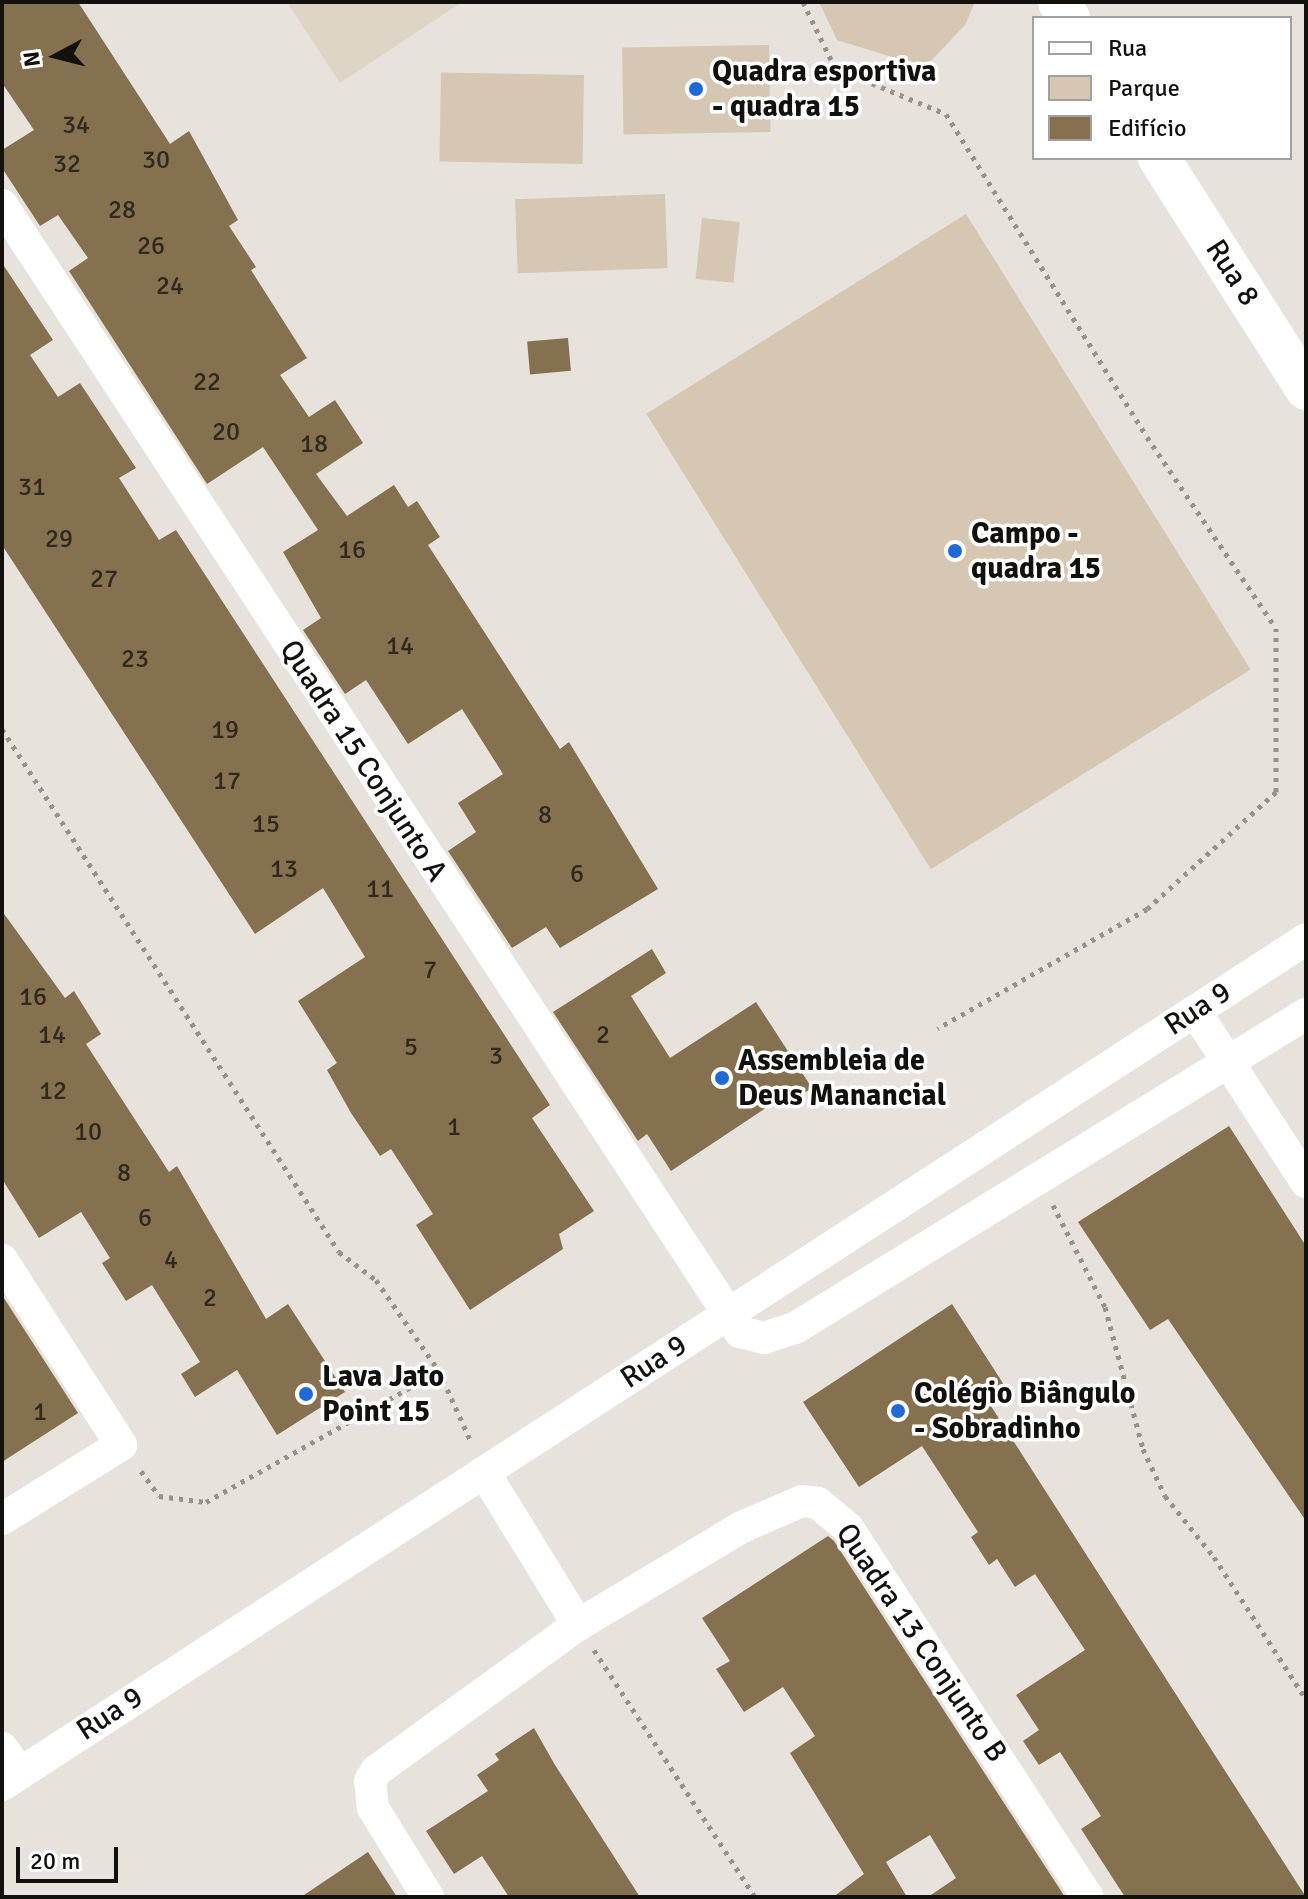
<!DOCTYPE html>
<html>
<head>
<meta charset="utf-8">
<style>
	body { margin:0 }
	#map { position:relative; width:1308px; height:1899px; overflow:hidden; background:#e7e2db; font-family:Signika,sans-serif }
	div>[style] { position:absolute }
	.built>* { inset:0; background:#ded5c7 }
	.green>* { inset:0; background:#d5c7b1; transform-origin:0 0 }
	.building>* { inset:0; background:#85704f; transform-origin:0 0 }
	.path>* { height:5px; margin-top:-2.5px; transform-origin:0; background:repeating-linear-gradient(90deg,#96938d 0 4px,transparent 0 10px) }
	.minor>* { height:32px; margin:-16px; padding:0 16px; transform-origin:16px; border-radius:16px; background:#fff }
	.major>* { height:42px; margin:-21px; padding:0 21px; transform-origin:21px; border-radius:21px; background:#fff }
	.dots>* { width:22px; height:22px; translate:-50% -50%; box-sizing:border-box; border:4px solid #fff; border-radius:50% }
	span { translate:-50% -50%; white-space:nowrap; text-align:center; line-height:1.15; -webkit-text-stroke:7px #fff; paint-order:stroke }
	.number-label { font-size:26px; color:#2f291e }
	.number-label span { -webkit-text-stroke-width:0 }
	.poi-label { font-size:30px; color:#12110e; font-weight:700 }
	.left { translate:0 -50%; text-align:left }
	.street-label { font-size:30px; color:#12110e }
	.frame { position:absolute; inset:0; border:4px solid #12110e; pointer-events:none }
	.legend { position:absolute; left:1032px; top:16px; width:260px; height:144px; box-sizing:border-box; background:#fff; border:2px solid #a0a09f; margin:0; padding:10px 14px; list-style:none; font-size:24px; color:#12110e }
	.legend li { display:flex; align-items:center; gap:16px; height:40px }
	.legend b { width:40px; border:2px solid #a0a09f }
	.north { position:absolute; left:16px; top:16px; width:80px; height:80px; -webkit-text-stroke:6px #fff; paint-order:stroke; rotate:263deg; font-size:22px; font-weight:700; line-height:32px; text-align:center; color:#12110e }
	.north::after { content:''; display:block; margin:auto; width:28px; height:36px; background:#12110e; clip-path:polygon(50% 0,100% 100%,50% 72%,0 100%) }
	.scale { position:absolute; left:16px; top:1847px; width:102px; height:36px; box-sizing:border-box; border:4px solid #12110e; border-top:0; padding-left:10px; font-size:24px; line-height:28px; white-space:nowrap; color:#12110e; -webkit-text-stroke:6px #fff; paint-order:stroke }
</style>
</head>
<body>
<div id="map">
	<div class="built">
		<div style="clip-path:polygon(287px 2px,462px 2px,340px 83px)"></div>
	</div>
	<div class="green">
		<div style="clip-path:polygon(819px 2px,975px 2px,965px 25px,925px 67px,837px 40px)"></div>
		<div style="left:769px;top:45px;width:87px;height:147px;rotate:89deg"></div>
		<div style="left:584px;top:75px;width:89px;height:143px;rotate:91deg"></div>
		<div style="left:665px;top:194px;width:74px;height:150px;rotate:88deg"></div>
		<div style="left:966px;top:214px;width:537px;height:377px;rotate:58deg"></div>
		<div style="left:702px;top:218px;width:38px;height:61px;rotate:6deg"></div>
	</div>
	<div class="building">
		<div style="clip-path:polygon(2px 2px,78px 2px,170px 144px,189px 131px,238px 220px,229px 226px,256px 267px,251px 270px,307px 358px,280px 375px,309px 417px,335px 400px,363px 443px,316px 474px,347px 516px,394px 485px,408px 507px,417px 501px,440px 537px,428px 545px,560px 749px,569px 742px,658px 889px,560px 948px,546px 927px,512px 948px,448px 851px,476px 832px,458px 803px,503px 774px,462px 709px,408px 744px,366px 680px,345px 694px,303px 630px,321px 618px,283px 552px,318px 530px,263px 447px,207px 484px,69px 271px,88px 258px,58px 215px,40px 226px,2px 168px,2px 150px,34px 130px,2px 83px)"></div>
		<div style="clip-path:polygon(2px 263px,53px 340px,30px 355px,58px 397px,80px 383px,136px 468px,119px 478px,159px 540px,176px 530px,550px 1105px,532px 1118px,594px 1211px,559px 1234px,563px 1249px,470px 1310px,416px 1225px,433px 1214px,391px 1149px,380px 1156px,351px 1113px,327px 1070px,337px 1063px,298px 1001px,365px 957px,323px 888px,255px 934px,2px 545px)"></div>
		<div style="left:568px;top:338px;width:33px;height:41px;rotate:85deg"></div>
		<div style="clip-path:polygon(2px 911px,65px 998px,74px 991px,101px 1034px,86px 1044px,169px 1172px,177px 1166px,266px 1319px,288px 1304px,345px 1392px,277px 1435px,237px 1370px,195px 1397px,181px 1374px,200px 1362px,152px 1285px,126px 1301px,102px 1263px,110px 1258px,81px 1212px,39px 1238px,2px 1179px)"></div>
		<div style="clip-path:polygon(652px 949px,666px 973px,631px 996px,670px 1058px,756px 1002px,812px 1088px,782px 1107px,778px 1100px,671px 1171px,647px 1134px,638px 1141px,553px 1012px)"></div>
		<div style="clip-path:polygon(1229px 1126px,1306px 1246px,1306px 1521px,1168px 1319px,1150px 1330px,1078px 1222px)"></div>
		<div style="clip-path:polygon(2px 1295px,78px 1413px,2px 1462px)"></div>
		<div style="clip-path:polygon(952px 1304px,1008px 1391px,989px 1403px,1306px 1897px,1125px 1897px,1081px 1829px,1101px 1816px,1060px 1752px,1039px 1765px,1023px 1741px,1039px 1730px,1016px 1695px,1085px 1650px,1035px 1574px,1015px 1587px,997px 1559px,989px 1565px,971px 1537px,978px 1532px,922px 1446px,859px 1487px,803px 1402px)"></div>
		<div style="clip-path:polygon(828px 1536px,834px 1541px,1065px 1897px,928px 1897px,956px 1878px,930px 1835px,886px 1862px,907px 1897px,833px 1897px,864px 1874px,790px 1753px,815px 1736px,783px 1687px,744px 1712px,716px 1669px,730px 1661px,702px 1618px)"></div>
		<div style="clip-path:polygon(534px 1728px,555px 1765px,640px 1897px,509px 1897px,482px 1856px,454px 1874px,426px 1831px,488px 1791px,477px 1775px,499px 1760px,495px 1754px)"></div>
		<div style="clip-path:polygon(368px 1852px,397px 1897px,301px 1897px)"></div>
	</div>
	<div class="path">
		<div style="left:803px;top:2px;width:73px;rotate:64.1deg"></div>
		<div style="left:835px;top:68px;width:120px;rotate:22.5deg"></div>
		<div style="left:946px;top:114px;width:380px;rotate:58.1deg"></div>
		<div style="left:1147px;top:437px;width:230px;rotate:56deg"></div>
		<div style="left:1276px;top:628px;width:164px;rotate:90deg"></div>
		<div style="left:1276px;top:792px;width:174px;rotate:137.8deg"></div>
		<div style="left:1147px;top:909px;width:241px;rotate:150.3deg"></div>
		<div style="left:2px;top:729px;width:622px;rotate:57.2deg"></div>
		<div style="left:339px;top:1252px;width:46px;rotate:37.1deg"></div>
		<div style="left:376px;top:1280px;width:111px;rotate:55.3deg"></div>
		<div style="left:439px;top:1371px;width:78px;rotate:65.7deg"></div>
		<div style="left:1053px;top:1205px;width:114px;rotate:63deg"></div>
		<div style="left:1105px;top:1307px;width:147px;rotate:75deg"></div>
		<div style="left:1143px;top:1449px;width:52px;rotate:64.9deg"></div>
		<div style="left:1165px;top:1496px;width:78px;rotate:51.2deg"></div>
		<div style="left:1214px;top:1557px;width:169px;rotate:57.1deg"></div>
		<div style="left:141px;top:1471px;width:31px;rotate:54deg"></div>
		<div style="left:159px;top:1496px;width:47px;rotate:7.3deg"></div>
		<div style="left:206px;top:1502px;width:267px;rotate:-29.3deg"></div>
		<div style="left:594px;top:1650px;width:295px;rotate:56.9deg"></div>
	</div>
	<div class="minor">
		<div style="left:2px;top:205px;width:1347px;rotate:56.78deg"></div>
		<div style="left:740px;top:1332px;width:25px;rotate:14deg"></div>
		<div style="left:764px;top:1338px;width:33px;rotate:-18deg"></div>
		<div style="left:795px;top:1328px;width:600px;rotate:-31.57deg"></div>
		<div style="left:1195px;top:1011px;width:204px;rotate:57deg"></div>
		<div style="left:2px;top:1260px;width:220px;rotate:57.2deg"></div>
		<div style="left:121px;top:1445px;width:140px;rotate:148.1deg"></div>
		<div style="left:484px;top:1472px;width:180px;rotate:58.4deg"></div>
		<div style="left:2px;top:1748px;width:31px;rotate:54deg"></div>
		<div style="left:2px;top:1785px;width:1554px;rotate:-32.97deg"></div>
		<div style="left:428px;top:1897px;width:105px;rotate:-121.7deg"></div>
		<div style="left:373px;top:1808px;width:27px;rotate:-96deg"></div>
		<div style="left:370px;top:1781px;width:12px;rotate:-59deg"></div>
		<div style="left:376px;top:1771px;width:249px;rotate:-35.9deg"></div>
		<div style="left:578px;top:1625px;width:191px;rotate:-30.9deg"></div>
		<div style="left:742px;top:1527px;width:65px;rotate:-23.4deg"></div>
		<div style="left:802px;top:1501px;width:16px;rotate:7deg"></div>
		<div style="left:818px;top:1503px;width:39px;rotate:40deg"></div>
		<div style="left:848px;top:1528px;width:440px;rotate:57deg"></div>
	</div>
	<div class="major">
		<div style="left:1059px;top:2px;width:19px;rotate:58deg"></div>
		<div style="left:1159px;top:158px;width:274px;rotate:57.5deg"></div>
	</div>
	<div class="dots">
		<div style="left:696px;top:89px;background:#206ad6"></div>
		<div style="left:955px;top:551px;background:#206ad6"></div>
		<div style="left:722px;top:1078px;background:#206ad6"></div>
		<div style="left:306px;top:1394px;background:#206ad6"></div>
		<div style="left:898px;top:1411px;background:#206ad6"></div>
	</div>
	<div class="number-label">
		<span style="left:76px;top:126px">34</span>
		<span style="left:156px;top:161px">30</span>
		<span style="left:67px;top:165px">32</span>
		<span style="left:122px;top:211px">28</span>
		<span style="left:151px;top:247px">26</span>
		<span style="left:170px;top:287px">24</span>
		<span style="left:207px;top:383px">22</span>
		<span style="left:226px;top:433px">20</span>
		<span style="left:314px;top:445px">18</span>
		<span style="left:32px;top:488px">31</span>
		<span style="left:59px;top:540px">29</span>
		<span style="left:352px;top:551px">16</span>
		<span style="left:104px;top:580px">27</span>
		<span style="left:400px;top:647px">14</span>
		<span style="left:135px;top:660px">23</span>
		<span style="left:225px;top:731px">19</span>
		<span style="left:227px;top:782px">17</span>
		<span style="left:545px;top:816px">8</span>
		<span style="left:266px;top:825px">15</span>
		<span style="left:284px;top:870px">13</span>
		<span style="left:577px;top:875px">6</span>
		<span style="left:380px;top:890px">11</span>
		<span style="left:430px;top:971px">7</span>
		<span style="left:33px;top:998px">16</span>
		<span style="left:52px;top:1036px">14</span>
		<span style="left:603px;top:1036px">2</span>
		<span style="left:411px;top:1048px">5</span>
		<span style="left:496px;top:1057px">3</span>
		<span style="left:53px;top:1092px">12</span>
		<span style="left:454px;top:1128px">1</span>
		<span style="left:88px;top:1133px">10</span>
		<span style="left:124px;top:1174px">8</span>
		<span style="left:145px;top:1219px">6</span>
		<span style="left:171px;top:1261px">4</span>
		<span style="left:210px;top:1299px">2</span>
		<span style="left:40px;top:1413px">1</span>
	</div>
	<div class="poi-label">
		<span class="left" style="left:712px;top:89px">Quadra esportiva<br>- quadra 15</span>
		<span class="left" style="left:971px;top:551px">Campo -<br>quadra 15</span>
		<span class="left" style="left:738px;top:1078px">Assembleia de<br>Deus Manancial</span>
		<span class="left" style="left:322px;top:1394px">Lava Jato<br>Point 15</span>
		<span class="left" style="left:914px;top:1411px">Colégio Biângulo<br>- Sobradinho</span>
	</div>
	<div class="street-label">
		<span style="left:1232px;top:273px;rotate:57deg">Rua 8</span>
		<span style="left:363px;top:761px;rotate:57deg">Quadra 15 Conjunto A</span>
		<span style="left:1198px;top:1009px;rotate:-33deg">Rua 9</span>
		<span style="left:654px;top:1362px;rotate:-33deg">Rua 9</span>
		<span style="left:921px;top:1643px;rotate:56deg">Quadra 13 Conjunto B</span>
		<span style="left:110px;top:1714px;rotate:-33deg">Rua 9</span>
	</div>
	<div class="frame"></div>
	<ul class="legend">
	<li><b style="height:10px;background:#fff"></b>Rua</li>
	<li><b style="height:22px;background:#d5c7b1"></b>Parque</li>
	<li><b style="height:22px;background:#85704f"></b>Edifício</li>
	</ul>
	<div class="north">N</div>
	<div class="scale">20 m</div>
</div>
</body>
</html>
